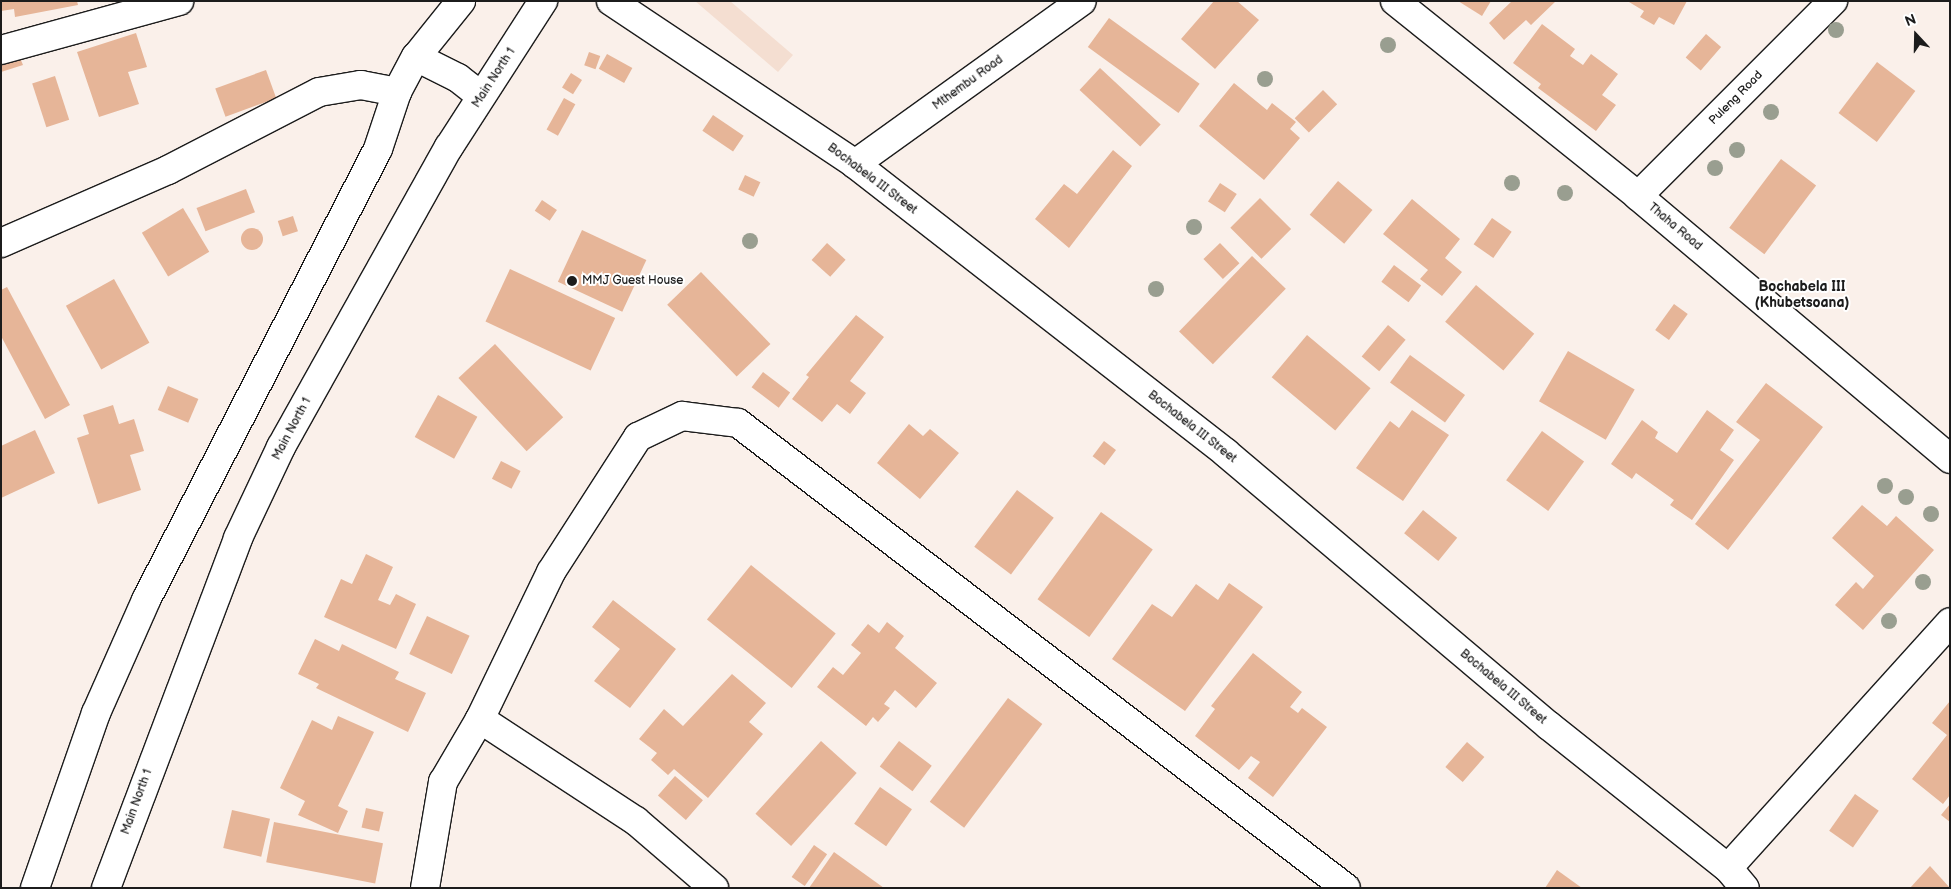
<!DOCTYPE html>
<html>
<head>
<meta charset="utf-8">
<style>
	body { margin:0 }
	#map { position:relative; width:1951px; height:889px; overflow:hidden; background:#faf0ea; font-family:"Balsamiq Sans",sans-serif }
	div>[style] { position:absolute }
	.built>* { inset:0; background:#f4ded1 }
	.building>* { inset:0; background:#e6b598; transform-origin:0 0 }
	.round { border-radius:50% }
	.roads { filter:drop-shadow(1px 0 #1c1c1c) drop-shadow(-1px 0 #1c1c1c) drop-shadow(0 1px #1c1c1c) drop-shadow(0 -1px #1c1c1c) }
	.minor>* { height:28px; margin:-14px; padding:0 14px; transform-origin:14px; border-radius:14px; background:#fff }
	.major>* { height:28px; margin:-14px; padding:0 14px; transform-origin:14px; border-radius:14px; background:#fff }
	.trees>* { width:16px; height:16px; margin:-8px; border-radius:50%; background:#999e90 }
	.dots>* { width:14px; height:14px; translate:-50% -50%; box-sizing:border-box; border:2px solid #fff; border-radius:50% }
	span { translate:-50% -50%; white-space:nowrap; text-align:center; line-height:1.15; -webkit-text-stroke:4px #fff; paint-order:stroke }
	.street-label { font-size:12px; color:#1c1c1c }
	.poi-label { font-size:12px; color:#1c1c1c }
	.left { translate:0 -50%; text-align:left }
	.neighbourhood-label { font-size:14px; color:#1c1c1c; font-weight:700 }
	.frame { position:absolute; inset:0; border:2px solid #1c1c1c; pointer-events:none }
	.north { position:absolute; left:1891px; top:10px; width:50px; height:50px; -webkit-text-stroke:4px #fff; paint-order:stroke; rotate:339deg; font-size:14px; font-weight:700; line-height:20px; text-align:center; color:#1c1c1c }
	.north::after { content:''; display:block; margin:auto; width:18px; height:22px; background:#1c1c1c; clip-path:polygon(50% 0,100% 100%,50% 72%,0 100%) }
</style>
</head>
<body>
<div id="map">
	<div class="built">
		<div style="clip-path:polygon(695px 1px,730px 1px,793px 55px,778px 72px)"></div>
	</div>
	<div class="building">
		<div style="clip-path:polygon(1px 1px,77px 1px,78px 5px,15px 17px,14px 9px,1px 11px)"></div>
		<div style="clip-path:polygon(1214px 1px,1237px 1px,1259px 20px,1215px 69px,1181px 39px)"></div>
		<div style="clip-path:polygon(1458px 1px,1491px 1px,1482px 16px)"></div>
		<div style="clip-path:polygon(1512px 1px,1556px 1px,1531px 25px,1526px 20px,1504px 40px,1489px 23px)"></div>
		<div style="clip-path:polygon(1687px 1px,1674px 25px,1659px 17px,1654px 25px,1640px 17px,1644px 11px,1629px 2px)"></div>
		<div style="left:1109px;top:18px;width:112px;height:36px;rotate:36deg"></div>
		<div style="clip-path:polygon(1542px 24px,1575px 49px,1570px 56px,1583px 65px,1591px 54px,1618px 74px,1602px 95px,1616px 105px,1596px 131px,1538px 88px,1541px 84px,1513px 63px)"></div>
		<div style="clip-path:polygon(136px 33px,147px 67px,128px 72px,139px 104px,99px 117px,77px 52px)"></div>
		<div style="left:1706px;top:34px;width:20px;height:31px;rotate:41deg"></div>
		<div style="left:589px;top:52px;width:12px;height:14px;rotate:20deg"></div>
		<div style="clip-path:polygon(18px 53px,23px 65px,1px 72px,1px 59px)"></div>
		<div style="left:607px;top:54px;width:29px;height:17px;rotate:29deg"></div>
		<div style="left:1877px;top:62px;width:48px;height:64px;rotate:37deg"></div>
		<div style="left:1100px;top:68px;width:83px;height:30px;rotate:43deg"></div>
		<div style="left:266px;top:70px;width:30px;height:54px;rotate:70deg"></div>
		<div style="left:571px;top:73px;width:13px;height:17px;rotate:32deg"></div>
		<div style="left:55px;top:76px;width:46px;height:24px;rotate:72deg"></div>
		<div style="clip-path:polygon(1234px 83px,1267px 110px,1272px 103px,1296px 122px,1290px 129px,1300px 138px,1264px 180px,1199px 126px)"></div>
		<div style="left:1323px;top:90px;width:20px;height:40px;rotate:45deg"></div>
		<div style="left:564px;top:98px;width:13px;height:36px;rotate:29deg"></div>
		<div style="left:713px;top:115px;width:37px;height:19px;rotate:34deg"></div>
		<div style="clip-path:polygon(1113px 150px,1132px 166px,1069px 248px,1035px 219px,1064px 184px,1077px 194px)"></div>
		<div style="left:1781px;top:159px;width:44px;height:86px;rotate:37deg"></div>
		<div style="left:745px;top:175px;width:17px;height:16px;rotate:25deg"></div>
		<div style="left:1338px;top:181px;width:45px;height:44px;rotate:40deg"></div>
		<div style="left:1220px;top:183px;width:20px;height:22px;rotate:33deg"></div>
		<div style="left:246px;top:189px;width:25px;height:53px;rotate:69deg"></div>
		<div style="left:1260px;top:198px;width:44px;height:42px;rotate:45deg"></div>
		<div style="clip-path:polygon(1412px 199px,1460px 239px,1445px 258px,1462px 272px,1442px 296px,1420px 279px,1428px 270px,1383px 234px)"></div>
		<div style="left:542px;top:200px;width:18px;height:13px;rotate:34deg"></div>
		<div style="left:183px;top:208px;width:51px;height:48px;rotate:59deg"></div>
		<div style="left:293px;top:216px;width:16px;height:16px;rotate:72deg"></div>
		<div style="left:1492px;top:218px;width:24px;height:32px;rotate:35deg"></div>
		<div class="round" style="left:241px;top:228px;width:22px;height:22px"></div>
		<div style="left:582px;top:230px;width:71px;height:57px;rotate:25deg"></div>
		<div style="left:827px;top:243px;width:25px;height:23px;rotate:42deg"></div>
		<div style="left:1220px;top:243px;width:28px;height:23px;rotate:46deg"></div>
		<div style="left:1252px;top:256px;width:47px;height:105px;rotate:44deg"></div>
		<div style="left:1394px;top:265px;width:34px;height:21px;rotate:37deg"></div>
		<div style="left:510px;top:269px;width:116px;height:58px;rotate:25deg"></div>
		<div style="left:701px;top:272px;width:100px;height:47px;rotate:46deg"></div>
		<div style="left:114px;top:279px;width:73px;height:55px;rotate:61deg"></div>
		<div style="left:1476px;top:285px;width:76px;height:48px;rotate:40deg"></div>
		<div style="clip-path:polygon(7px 287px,70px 405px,45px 419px,1px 336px,1px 290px)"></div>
		<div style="left:1674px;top:304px;width:17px;height:32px;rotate:36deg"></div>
		<div style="clip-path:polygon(856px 315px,884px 337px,850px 381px,866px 393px,850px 414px,837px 404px,822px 422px,792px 399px,809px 377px,806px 375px)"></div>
		<div style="left:1388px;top:325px;width:23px;height:41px;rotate:40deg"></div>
		<div style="left:1307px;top:335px;width:83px;height:55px;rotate:40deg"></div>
		<div style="left:495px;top:344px;width:100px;height:50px;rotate:47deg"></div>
		<div style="left:1568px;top:351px;width:77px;height:58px;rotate:30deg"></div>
		<div style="left:1410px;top:355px;width:68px;height:34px;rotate:36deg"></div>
		<div style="left:763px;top:372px;width:34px;height:19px;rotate:37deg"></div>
		<div style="clip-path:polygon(1766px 383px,1823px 427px,1728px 550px,1695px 524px,1760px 440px,1736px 422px)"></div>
		<div style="left:168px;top:386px;width:33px;height:26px;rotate:23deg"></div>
		<div style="left:438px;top:395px;width:45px;height:48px;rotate:29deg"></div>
		<div style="clip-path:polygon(113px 405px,119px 424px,134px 419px,144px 451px,130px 455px,141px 490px,98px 504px,77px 438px,89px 434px,83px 415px)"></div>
		<div style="clip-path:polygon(1412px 410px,1449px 435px,1403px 501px,1356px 468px,1390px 421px,1399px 428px)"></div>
		<div style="clip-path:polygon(1707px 410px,1734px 430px,1720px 450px,1734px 460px,1692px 520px,1670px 505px,1674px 500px,1636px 473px,1632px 479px,1611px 464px,1642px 420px,1658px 432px,1655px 438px,1677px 453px)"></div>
		<div style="clip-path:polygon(909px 424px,923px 436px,930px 429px,959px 453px,920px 499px,877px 463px)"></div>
		<div style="clip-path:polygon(35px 430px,55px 473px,1px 498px,1px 446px)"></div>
		<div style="left:1542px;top:431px;width:52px;height:61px;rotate:36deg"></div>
		<div style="left:1104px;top:441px;width:15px;height:19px;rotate:37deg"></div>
		<div style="left:501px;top:461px;width:22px;height:20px;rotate:27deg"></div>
		<div style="left:1017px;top:490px;width:46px;height:71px;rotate:37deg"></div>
		<div style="clip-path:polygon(1862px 505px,1887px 526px,1896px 516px,1934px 550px,1863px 630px,1835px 605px,1856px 582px,1863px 589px,1874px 576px,1832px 538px)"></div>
		<div style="left:1423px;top:510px;width:44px;height:30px;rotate:39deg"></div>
		<div style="left:1101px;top:512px;width:64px;height:108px;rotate:36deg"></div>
		<div style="clip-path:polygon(366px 554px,393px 567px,378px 600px,390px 605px,396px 594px,416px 604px,396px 649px,324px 617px,341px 579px,352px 584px)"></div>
		<div style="left:751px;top:565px;width:109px;height:70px;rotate:39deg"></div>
		<div style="clip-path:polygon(1229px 583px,1263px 607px,1185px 711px,1112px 659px,1152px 604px,1172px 617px,1196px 584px,1218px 600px)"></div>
		<div style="clip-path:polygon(613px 600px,676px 649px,630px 708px,594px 681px,620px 649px,592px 627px)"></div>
		<div style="left:427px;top:616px;width:47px;height:42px;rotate:25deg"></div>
		<div style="clip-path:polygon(887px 622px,904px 636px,895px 648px,937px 683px,916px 708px,895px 690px,884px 704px,890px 708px,878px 722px,873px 717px,866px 726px,817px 687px,833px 667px,843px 675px,861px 653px,851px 645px,868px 624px,879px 633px)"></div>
		<div style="clip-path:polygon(315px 639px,339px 651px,342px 644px,399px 672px,395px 679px,426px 693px,408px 732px,316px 688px,319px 684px,298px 674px)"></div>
		<div style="clip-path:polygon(1253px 653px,1302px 692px,1290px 707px,1298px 713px,1302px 708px,1327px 727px,1273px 797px,1248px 778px,1260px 762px,1251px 756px,1239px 770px,1195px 736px,1215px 709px,1211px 706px)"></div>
		<div style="clip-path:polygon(732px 674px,766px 703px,749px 722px,763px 734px,708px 798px,674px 769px,668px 775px,651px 760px,657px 753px,639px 739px,664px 709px,683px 726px)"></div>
		<div style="left:1008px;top:698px;width:43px;height:130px;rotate:37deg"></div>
		<div style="clip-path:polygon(1950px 701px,1950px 795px,1943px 804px,1912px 779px,1947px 735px,1932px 723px)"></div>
		<div style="clip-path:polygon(338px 716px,374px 732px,338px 806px,348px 811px,338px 833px,298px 815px,305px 801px,280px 788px,312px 720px,332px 730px)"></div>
		<div style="left:821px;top:741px;width:48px;height:98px;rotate:42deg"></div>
		<div style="left:899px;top:741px;width:41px;height:32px;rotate:37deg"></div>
		<div style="left:1467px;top:742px;width:23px;height:33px;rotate:41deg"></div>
		<div style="left:675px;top:776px;width:37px;height:26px;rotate:41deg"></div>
		<div style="left:880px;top:787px;width:39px;height:45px;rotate:35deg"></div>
		<div style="left:1855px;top:794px;width:29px;height:45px;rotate:35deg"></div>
		<div style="clip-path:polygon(1950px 804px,1950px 822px,1941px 815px)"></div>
		<div style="left:366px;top:808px;width:18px;height:20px;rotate:13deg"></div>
		<div style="left:232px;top:810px;width:39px;height:39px;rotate:13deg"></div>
		<div style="left:274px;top:822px;width:111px;height:41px;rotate:11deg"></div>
		<div style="left:814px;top:845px;width:16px;height:39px;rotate:35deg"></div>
		<div style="clip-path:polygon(834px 852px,884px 888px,809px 888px)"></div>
		<div style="clip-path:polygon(1930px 866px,1950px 888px,1910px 888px)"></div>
		<div style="clip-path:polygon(1557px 870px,1582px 888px,1545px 888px)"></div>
	</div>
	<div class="roads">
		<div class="minor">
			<div style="left:611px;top:1px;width:293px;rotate:33.7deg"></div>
			<div style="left:855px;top:164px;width:470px;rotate:37.9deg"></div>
			<div style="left:1226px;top:453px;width:422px;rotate:40.2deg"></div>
			<div style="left:1548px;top:725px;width:230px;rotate:38.5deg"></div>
			<div style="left:1728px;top:868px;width:26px;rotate:50deg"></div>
			<div style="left:1395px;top:1px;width:312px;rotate:38.7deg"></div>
			<div style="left:1638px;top:196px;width:408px;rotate:40.1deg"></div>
			<div style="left:1px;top:50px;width:185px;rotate:-15.4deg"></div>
			<div style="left:416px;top:57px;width:47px;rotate:26.6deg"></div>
			<div style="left:458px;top:78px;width:29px;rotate:38deg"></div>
			<div style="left:855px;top:164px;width:279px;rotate:-35.7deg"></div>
			<div style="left:1638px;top:196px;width:276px;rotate:-45deg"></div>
			<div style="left:1px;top:243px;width:182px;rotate:-23.6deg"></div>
			<div style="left:168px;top:170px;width:170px;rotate:-27.3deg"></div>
			<div style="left:319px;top:92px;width:43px;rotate:-9.5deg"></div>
			<div style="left:361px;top:85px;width:37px;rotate:11deg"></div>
			<div style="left:480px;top:719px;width:186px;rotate:33.2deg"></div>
			<div style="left:636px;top:821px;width:103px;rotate:40.7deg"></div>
			<div style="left:1728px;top:868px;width:331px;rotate:-47.9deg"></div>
			<div style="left:35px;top:888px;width:185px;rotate:-70.8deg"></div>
			<div style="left:96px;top:713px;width:124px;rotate:-66.1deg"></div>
			<div style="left:146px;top:600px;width:507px;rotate:-62.78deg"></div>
			<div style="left:378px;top:149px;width:60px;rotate:-71.6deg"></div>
			<div style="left:397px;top:92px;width:40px;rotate:-62deg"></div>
			<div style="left:416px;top:57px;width:72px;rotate:-51.2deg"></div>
			<div style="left:425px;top:888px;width:108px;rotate:-80.4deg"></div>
			<div style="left:443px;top:782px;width:73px;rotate:-59.6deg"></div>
			<div style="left:480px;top:719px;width:163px;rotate:-64.2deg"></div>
			<div style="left:551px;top:572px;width:161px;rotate:-57.2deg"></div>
			<div style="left:638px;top:437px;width:49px;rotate:-25.5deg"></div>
			<div style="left:682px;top:416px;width:56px;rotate:7.1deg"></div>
			<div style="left:738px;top:423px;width:765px;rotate:37.41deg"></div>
		</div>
		<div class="major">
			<div style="left:106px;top:888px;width:374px;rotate:-69.3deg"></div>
			<div style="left:238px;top:538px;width:101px;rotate:-64.7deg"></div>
			<div style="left:281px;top:447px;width:344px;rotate:-60.8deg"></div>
			<div style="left:449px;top:147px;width:174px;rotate:-57.2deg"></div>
		</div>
	</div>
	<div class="trees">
		<div style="left:1836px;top:30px"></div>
		<div style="left:1388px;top:45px"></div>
		<div style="left:1265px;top:79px"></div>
		<div style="left:1771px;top:112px"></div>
		<div style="left:1737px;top:150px"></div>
		<div style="left:1715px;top:168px"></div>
		<div style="left:1512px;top:183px"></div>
		<div style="left:1565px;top:193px"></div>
		<div style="left:1194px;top:227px"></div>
		<div style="left:750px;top:241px"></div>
		<div style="left:1156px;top:289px"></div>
		<div style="left:1885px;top:486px"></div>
		<div style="left:1906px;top:497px"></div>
		<div style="left:1931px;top:514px"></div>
		<div style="left:1923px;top:582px"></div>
		<div style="left:1889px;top:621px"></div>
	</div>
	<div class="dots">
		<div style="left:572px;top:281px;background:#1c1c1c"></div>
	</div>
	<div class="street-label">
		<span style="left:494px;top:78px;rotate:-57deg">Main North 1</span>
		<span style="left:968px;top:83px;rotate:-36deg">Mthembu Road</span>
		<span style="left:1736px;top:98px;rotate:-45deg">Puleng Road</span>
		<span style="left:872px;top:179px;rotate:37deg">Bochabela III Street</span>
		<span style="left:1675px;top:227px;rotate:40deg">Thaha Road</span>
		<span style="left:1192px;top:427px;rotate:38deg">Bochabela III Street</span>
		<span style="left:292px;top:429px;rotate:-62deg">Main North 1</span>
		<span style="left:1503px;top:687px;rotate:40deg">Bochabela III Street</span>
		<span style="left:137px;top:802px;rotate:-70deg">Main North 1</span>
	</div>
	<div class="poi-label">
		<span class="left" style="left:582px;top:281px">MMJ Guest House</span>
	</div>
	<div class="neighbourhood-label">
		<span style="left:1802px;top:295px">Bochabela III<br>(Khubetsoana)</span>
	</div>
	<div class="frame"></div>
	<div class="north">N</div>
</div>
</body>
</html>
